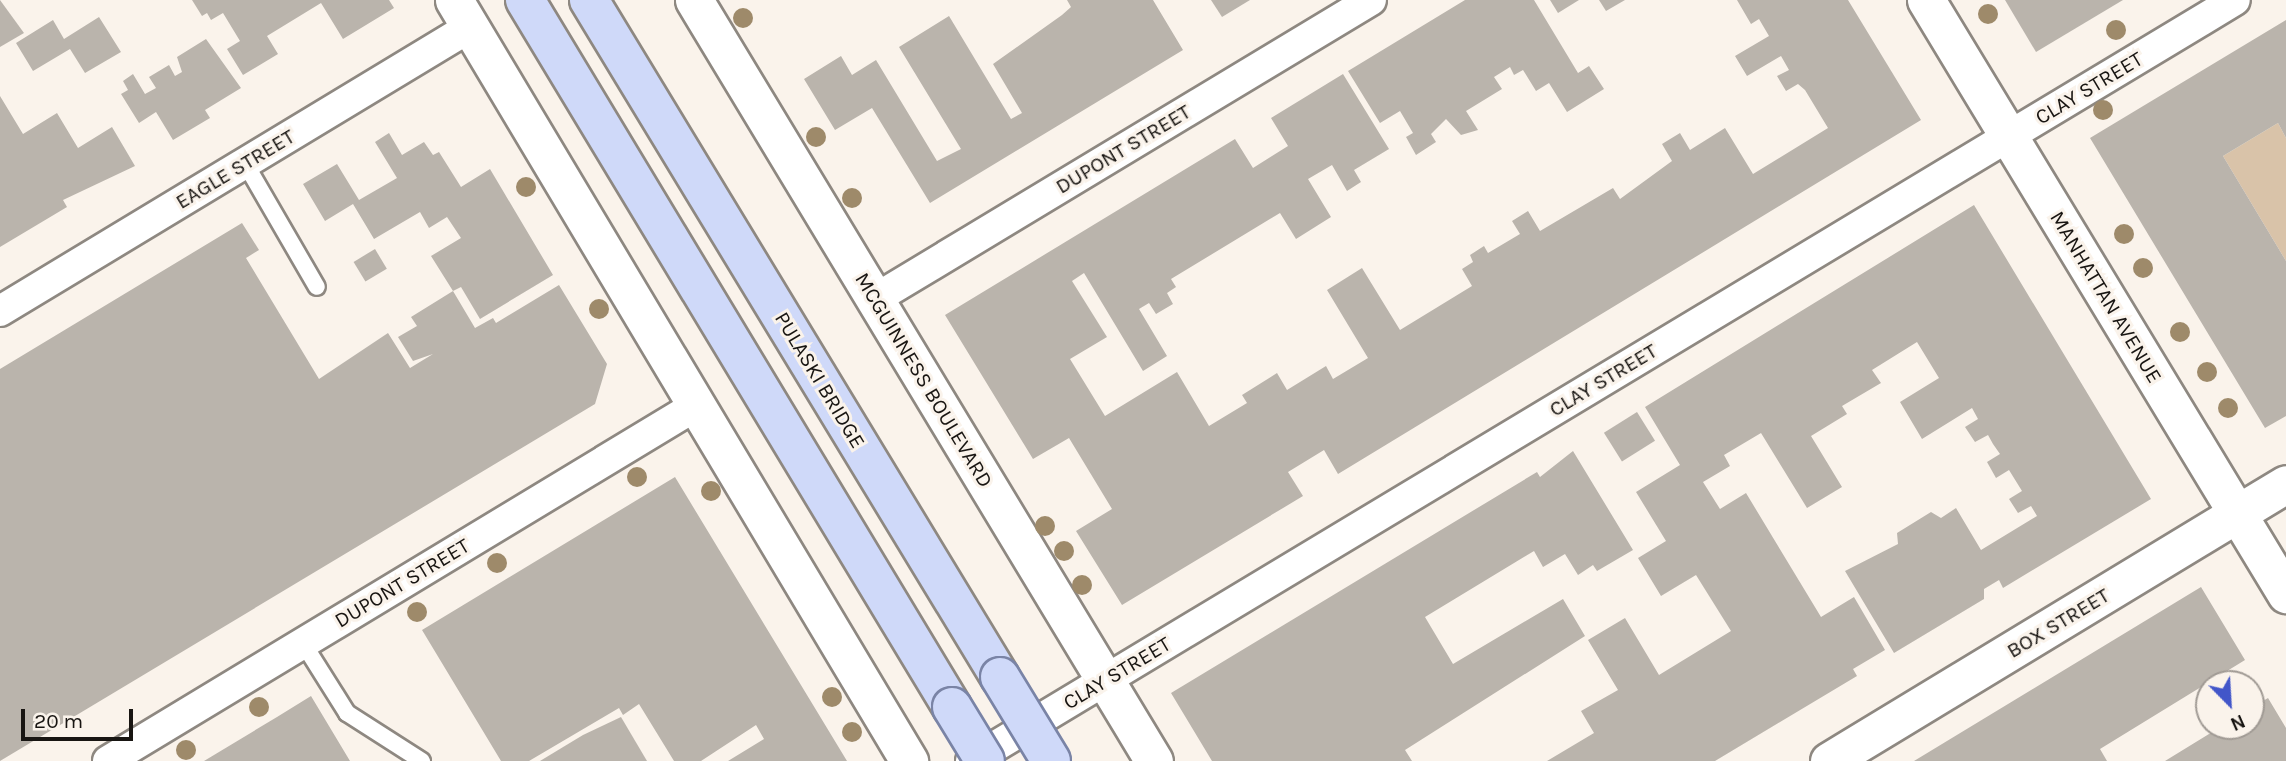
<!DOCTYPE html>
<html>
<head>
<meta charset="utf-8">
<style>
	body { margin:0 }
	#map { position:relative; width:2286px; height:761px; overflow:hidden; background:#faf3eb; font-family:Karla,sans-serif }
	div>[style] { position:absolute }
	.green>* { inset:0; background:#d9c3a9 }
	.building>* { inset:0; background:#bab4ac; transform-origin:0 0 }
	.roads { filter:drop-shadow(2px 0 #8e8881) drop-shadow(-2px 0 #8e8881) drop-shadow(0 2px #8e8881) drop-shadow(0 -2px #8e8881) }
	.service>* { height:16px; margin:-8px; padding:0 8px; transform-origin:8px; border-radius:8px; background:#fff }
	.minor>* { height:30px; margin:-15px; padding:0 15px; transform-origin:15px; border-radius:15px; background:#fff }
	.tertiary>* { height:37px; margin:-18.5px; padding:0 18.5px; transform-origin:18.5px; border-radius:18.5px; background:#fff }
	.primary>* { height:38px; margin:-19px; padding:0 19px; transform-origin:19px; border-radius:19px; background:#cfd9f9 }
	.bridges { filter:drop-shadow(2px 0 #7a84a6) drop-shadow(-2px 0 #7a84a6) drop-shadow(0 2px #7a84a6) drop-shadow(0 -2px #7a84a6) }
	.primary-bridge>* { height:38px; margin:-19px; padding:0 19px; transform-origin:19px; border-radius:19px; background:#cfd9f9 }
	.trees>* { width:20px; height:20px; margin:-10px; border-radius:50%; background:#9e8a6a }
	span { translate:-50% -50%; white-space:nowrap; text-align:center; line-height:1.15; -webkit-text-stroke:6px #faf3eb; paint-order:stroke }
	.street-label { font-size:21px; color:#181512 }
	.north { position:absolute; left:2195px; top:670px; width:70px; height:70px; box-sizing:border-box; background:#faf3eb; border:2px solid #a09a94; border-radius:50%; rotate:156deg; font-size:19px; font-weight:700; line-height:28px; text-align:center; color:#181512 }
	.north::after { content:''; display:block; margin:auto; width:24px; height:32px; background:#4256c9; clip-path:polygon(50% 0,100% 100%,50% 72%,0 100%) }
	.scale { position:absolute; left:21px; top:709px; width:112px; height:32px; box-sizing:border-box; border:4px solid #181512; border-top:0; padding-left:9px; font-size:21px; line-height:24px; white-space:nowrap; color:#181512; -webkit-text-stroke:5px #faf3eb; paint-order:stroke }
</style>
</head>
<body>
<div id="map">
	<div class="green">
		<div style="clip-path:polygon(2278px 123px,2286px 138px,2286px 261px,2223px 156px)"></div>
	</div>
	<div class="building">
		<div style="clip-path:polygon(0 0,24px 33px,0 47px)"></div>
		<div style="clip-path:polygon(192px 0,389px 0,394px 8px,343px 39px,321px 3px,267px 36px,278px 54px,243px 75px,227px 49px,240px 41px,223px 13px,211px 20px,207px 13px,202px 16px)"></div>
		<div style="clip-path:polygon(1067px 0,1153px 0,1183px 50px,930px 203px,872px 108px,835px 130px,804px 79px,841px 56px,852px 75px,876px 60px,937px 161px,961px 149px,899px 47px,949px 16px,1011px 119px,1022px 113px,993px 64px,1062px 15px,1071px 7px)"></div>
		<div style="clip-path:polygon(1211px 0,1250px 0,1222px 17px)"></div>
		<div style="clip-path:polygon(1465px 0,1534px 0,1578px 73px,1589px 66px,1604px 89px,1567px 112px,1549px 83px,1536px 91px,1523px 70px,1514px 75px,1510px 67px,1494px 77px,1502px 89px,1466px 111px,1478px 130px,1461px 135px,1446px 119px,1431px 134px,1436px 142px,1416px 155px,1406px 137px,1413px 133px,1400px 111px,1380px 123px,1348px 71px)"></div>
		<div style="clip-path:polygon(1550px 0,1579px 0,1558px 13px)"></div>
		<div style="clip-path:polygon(1599px 0,1625px 0,1606px 11px)"></div>
		<div style="clip-path:polygon(1737px 0,1848px 0,1921px 120px,1338px 474px,1324px 450px,1288px 472px,1303px 496px,1122px 605px,1076px 531px,1112px 509px,1069px 438px,1033px 459px,945px 315px,1235px 139px,1253px 168px,1288px 146px,1271px 118px,1343px 74px,1389px 149px,1354px 170px,1361px 182px,1347px 191px,1332px 165px,1308px 179px,1331px 217px,1296px 239px,1280px 213px,1171px 279px,1176px 287px,1167px 293px,1173px 304px,1156px 314px,1149px 303px,1139px 309px,1167px 356px,1143px 371px,1084px 273px,1072px 281px,1107px 337px,1070px 359px,1105px 416px,1177px 372px,1209px 426px,1247px 403px,1242px 395px,1277px 373px,1287px 390px,1326px 366px,1333px 379px,1368px 358px,1327px 290px,1362px 268px,1400px 330px,1472px 286px,1462px 269px,1473px 262px,1470px 255px,1484px 246px,1488px 253px,1520px 234px,1512px 221px,1528px 211px,1540px 231px,1613px 188px,1620px 199px,1672px 161px,1662px 144px,1680px 133px,1690px 150px,1725px 128px,1753px 174px,1828px 128px,1805px 90px,1798px 84px,1786px 91px,1777px 76px,1789px 70px,1781px 56px,1747px 76px,1735px 56px,1769px 36px,1759px 19px,1751px 24px)"></div>
		<div style="clip-path:polygon(2005px 0,2123px 0,2036px 52px)"></div>
		<div style="clip-path:polygon(99px 17px,121px 52px,85px 73px,70px 49px,33px 71px,16px 43px,53px 20px,64px 39px)"></div>
		<div style="clip-path:polygon(2286px 20px,2286px 138px,2278px 123px,2223px 156px,2286px 261px,2286px 416px,2265px 428px,2090px 138px)"></div>
		<div style="clip-path:polygon(206px 39px,241px 88px,205px 110px,210px 118px,173px 140px,156px 112px,139px 123px,121px 94px,128px 90px,123px 81px,133px 74px,145px 94px,156px 88px,149px 77px,169px 65px,175px 76px,182px 72px,177px 57px)"></div>
		<div style="clip-path:polygon(0 96px,23px 134px,57px 113px,78px 148px,112px 127px,135px 166px,63px 200px,67px 207px,0 247px)"></div>
		<div style="clip-path:polygon(389px 133px,402px 155px,424px 142px,433px 155px,439px 152px,461px 187px,490px 169px,553px 275px,480px 319px,461px 287px,453px 291px,475px 328px,493px 318px,496px 323px,559px 285px,607px 364px,595px 404px,0 761px,0 369px,242px 223px,259px 250px,246px 258px,319px 379px,388px 333px,410px 368px,433px 354px,413px 361px,398px 337px,417px 326px,411px 317px,453px 291px,431px 256px,461px 238px,447px 217px,429px 228px,420px 212px,374px 239px,353px 204px,325px 221px,303px 184px,337px 164px,359px 200px,397px 178px,375px 142px)"></div>
		<div style="clip-path:polygon(1974px 205px,2151px 499px,2003px 588px,1999px 580px,1984px 589px,1984px 599px,1894px 653px,1845px 571px,1898px 544px,1897px 533px,1931px 512px,1941px 518px,1956px 508px,1981px 550px,2037px 516px,2031px 506px,2018px 513px,2009px 499px,2022px 491px,2009px 470px,1996px 478px,1987px 462px,2000px 454px,1993px 444px,1988px 435px,1975px 442px,1965px 427px,1978px 419px,1972px 408px,1922px 439px,1900px 402px,1939px 378px,1917px 342px,1872px 370px,1881px 383px,1842px 406px,1847px 414px,1811px 436px,1842px 487px,1807px 508px,1761px 433px,1724px 455px,1730px 466px,1703px 482px,1720px 509px,1746px 493px,1821px 617px,1854px 597px,1885px 650px,1853px 669px,1857px 676px,1715px 761px,1547px 761px,1594px 733px,1581px 711px,1618px 690px,1588px 640px,1625px 618px,1659px 675px,1731px 631px,1696px 575px,1661px 596px,1638px 558px,1666px 541px,1636px 492px,1680px 465px,1645px 407px)"></div>
		<div style="left:375px;top:249px;width:23px;height:25px;rotate:59deg"></div>
		<div style="left:1637px;top:412px;width:34px;height:39px;rotate:58deg"></div>
		<div style="clip-path:polygon(1573px 451px,1633px 550px,1597px 571px,1593px 565px,1578px 575px,1565px 554px,1543px 567px,1534px 551px,1425px 617px,1453px 664px,1563px 599px,1585px 636px,1405px 750px,1412px 761px,1212px 761px,1171px 693px,1537px 472px,1540px 477px)"></div>
		<div style="clip-path:polygon(675px 477px,847px 761px,728px 761px,764px 739px,756px 725px,701px 761px,674px 761px,639px 704px,623px 715px,619px 708px,529px 761px,501px 761px,422px 630px)"></div>
		<div style="clip-path:polygon(2201px 587px,2245px 660px,2100px 749px,2107px 761px,1914px 761px)"></div>
		<div style="clip-path:polygon(311px 696px,350px 761px,204px 761px,277px 717px)"></div>
		<div style="clip-path:polygon(2268px 698px,2286px 728px,2286px 761px,2165px 761px,2222px 726px,2251px 726px,2251px 708px)"></div>
		<div style="clip-path:polygon(621px 717px,647px 761px,540px 761px,583px 735px)"></div>
	</div>
	<div class="roads">
		<div class="service">
			<div style="left:245px;top:163px;width:143px;rotate:59.9deg"></div>
			<div style="left:303px;top:643px;width:83px;rotate:57.8deg"></div>
			<div style="left:347px;top:713px;width:89px;rotate:32.6deg"></div>
		</div>
		<div class="minor">
			<div style="left:875px;top:299px;width:579px;rotate:-31.08deg"></div>
			<div style="left:0;top:311px;width:549px;rotate:-31.14deg"></div>
			<div style="left:108px;top:761px;width:688px;rotate:-31.15deg"></div>
			<div style="left:971px;top:761px;width:1475px;rotate:-31.05deg"></div>
		</div>
		<div class="tertiary">
			<div style="left:454px;top:0;width:887px;rotate:59.12deg"></div>
			<div style="left:694px;top:0;width:889px;rotate:58.85deg"></div>
			<div style="left:1926px;top:0;width:695px;rotate:58.78deg"></div>
			<div style="left:1829px;top:761px;width:534px;rotate:-31.22deg"></div>
		</div>
		<div class="primary">
			<div style="left:525px;top:0;width:826px;rotate:58.87deg"></div>
			<div style="left:589px;top:0;width:792px;rotate:58.74deg"></div>
		</div>
	</div>
	<div class="bridges">
		<div class="primary-bridge">
			<div style="left:1000px;top:677px;width:98px;rotate:58.7deg"></div>
			<div style="left:952px;top:707px;width:63px;rotate:58.6deg"></div>
		</div>
	</div>
	<div class="trees">
		<div style="left:1988px;top:14px"></div>
		<div style="left:743px;top:18px"></div>
		<div style="left:2116px;top:30px"></div>
		<div style="left:2103px;top:110px"></div>
		<div style="left:816px;top:137px"></div>
		<div style="left:526px;top:187px"></div>
		<div style="left:852px;top:198px"></div>
		<div style="left:2124px;top:234px"></div>
		<div style="left:2143px;top:268px"></div>
		<div style="left:599px;top:309px"></div>
		<div style="left:2180px;top:332px"></div>
		<div style="left:2207px;top:372px"></div>
		<div style="left:2228px;top:408px"></div>
		<div style="left:637px;top:477px"></div>
		<div style="left:711px;top:491px"></div>
		<div style="left:1045px;top:526px"></div>
		<div style="left:1064px;top:551px"></div>
		<div style="left:497px;top:563px"></div>
		<div style="left:1082px;top:585px"></div>
		<div style="left:417px;top:612px"></div>
		<div style="left:832px;top:697px"></div>
		<div style="left:259px;top:707px"></div>
		<div style="left:852px;top:732px"></div>
		<div style="left:186px;top:750px"></div>
	</div>
	<div class="street-label">
		<span style="left:2089px;top:88px;rotate:-31deg">CLAY STREET</span>
		<span style="left:1123px;top:149px;rotate:-31deg">DUPONT STREET</span>
		<span style="left:235px;top:169px;rotate:-31deg">EAGLE STREET</span>
		<span style="left:2106px;top:297px;rotate:59deg">MANHATTAN AVENUE</span>
		<span style="left:820px;top:380px;rotate:59deg">PULASKI BRIDGE</span>
		<span style="left:924px;top:380px;rotate:59deg">MCGUINNESS BOULEVARD</span>
		<span style="left:1603px;top:380px;rotate:-31deg">CLAY STREET</span>
		<span style="left:402px;top:583px;rotate:-31deg">DUPONT STREET</span>
		<span style="left:2058px;top:623px;rotate:-31deg">BOX STREET</span>
		<span style="left:1117px;top:673px;rotate:-31deg">CLAY STREET</span>
	</div>
	<div class="north">N</div>
	<div class="scale">20 m</div>
</div>
</body>
</html>
